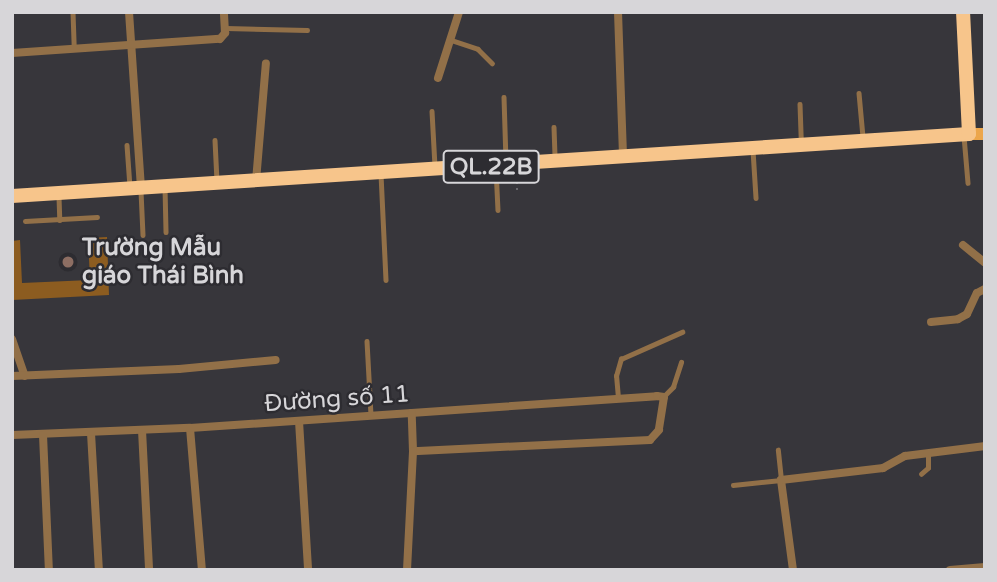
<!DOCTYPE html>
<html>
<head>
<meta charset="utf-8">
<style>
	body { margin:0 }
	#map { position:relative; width:997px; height:582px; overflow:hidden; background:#37363b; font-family:"Varela Round",sans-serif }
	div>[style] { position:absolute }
	.building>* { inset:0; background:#8c5c20 }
	.path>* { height:2px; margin-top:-1px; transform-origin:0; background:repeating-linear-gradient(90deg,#69686d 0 7px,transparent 0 10.5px) }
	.lane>* { height:4.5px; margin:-2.25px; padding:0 2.25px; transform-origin:2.25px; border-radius:2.25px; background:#927048 }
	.street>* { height:8px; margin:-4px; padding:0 4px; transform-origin:4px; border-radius:4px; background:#927048 }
	.primary>* { height:12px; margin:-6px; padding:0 6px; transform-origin:6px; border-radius:6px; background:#eca64c }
	.highway>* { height:14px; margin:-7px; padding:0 7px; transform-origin:7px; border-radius:7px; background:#f7c58b }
	.dots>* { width:19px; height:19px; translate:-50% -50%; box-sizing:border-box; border:4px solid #2d2c31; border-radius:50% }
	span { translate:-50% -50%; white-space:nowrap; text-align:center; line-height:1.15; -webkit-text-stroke:5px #2d2c31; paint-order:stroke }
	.shield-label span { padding:2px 5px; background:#2d2c31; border:2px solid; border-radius:5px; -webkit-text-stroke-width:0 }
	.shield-label { font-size:23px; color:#d7d6d9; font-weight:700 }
	.poi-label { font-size:24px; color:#d7d6d9; font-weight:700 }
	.left { translate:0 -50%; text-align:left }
	.street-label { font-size:24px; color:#d7d6d9 }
	.frame { position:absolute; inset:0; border:14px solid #d7d6d9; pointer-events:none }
</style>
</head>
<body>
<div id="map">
	<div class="building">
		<div style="clip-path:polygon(107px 237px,109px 295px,12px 300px,12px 241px,20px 240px,22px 283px,90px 280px,88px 238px)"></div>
	</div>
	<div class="path">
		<div style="left:517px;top:177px;width:13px;rotate:90deg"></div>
	</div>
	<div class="lane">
		<div style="left:73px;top:12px;width:36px;rotate:88deg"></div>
		<div style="left:226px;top:28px;width:81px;rotate:1.4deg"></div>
		<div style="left:451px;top:40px;width:28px;rotate:18deg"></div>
		<div style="left:478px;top:49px;width:20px;rotate:45deg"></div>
		<div style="left:859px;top:93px;width:44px;rotate:84.8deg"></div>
		<div style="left:504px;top:97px;width:65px;rotate:88.2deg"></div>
		<div style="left:800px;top:104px;width:38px;rotate:88deg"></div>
		<div style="left:432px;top:111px;width:55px;rotate:86.9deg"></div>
		<div style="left:554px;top:127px;width:31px;rotate:88deg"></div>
		<div style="left:964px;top:136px;width:47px;rotate:85.1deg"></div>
		<div style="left:215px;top:140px;width:41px;rotate:87.2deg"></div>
		<div style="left:127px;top:145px;width:42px;rotate:85.9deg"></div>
		<div style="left:753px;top:150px;width:48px;rotate:86.4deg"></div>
		<div style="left:496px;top:168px;width:42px;rotate:87.3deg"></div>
		<div style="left:381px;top:174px;width:106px;rotate:87.3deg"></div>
		<div style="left:165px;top:187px;width:45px;rotate:88.7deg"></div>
		<div style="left:141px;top:191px;width:44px;rotate:87.4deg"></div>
		<div style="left:59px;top:197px;width:23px;rotate:88deg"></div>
		<div style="left:25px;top:221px;width:72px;rotate:-3.2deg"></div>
		<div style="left:367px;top:341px;width:74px;rotate:86.9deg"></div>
		<div style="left:664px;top:396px;width:13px;rotate:-45deg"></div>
		<div style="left:673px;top:387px;width:26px;rotate:-72deg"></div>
		<div style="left:618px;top:398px;width:22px;rotate:-95deg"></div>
		<div style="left:616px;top:376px;width:18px;rotate:-74deg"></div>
		<div style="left:621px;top:359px;width:67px;rotate:-23.9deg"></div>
		<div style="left:921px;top:474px;width:9px;rotate:-41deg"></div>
		<div style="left:928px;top:468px;width:14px;rotate:-90deg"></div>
		<div style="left:733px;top:485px;width:48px;rotate:-5.9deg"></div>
		<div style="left:781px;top:480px;width:30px;rotate:-96deg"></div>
	</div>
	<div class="street">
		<div style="left:129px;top:12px;width:176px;rotate:86.1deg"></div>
		<div style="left:618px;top:12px;width:146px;rotate:88deg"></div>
		<div style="left:12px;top:53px;width:208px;rotate:-3.9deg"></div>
		<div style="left:220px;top:39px;width:8px;rotate:-50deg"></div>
		<div style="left:225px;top:33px;width:21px;rotate:-93deg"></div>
		<div style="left:438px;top:78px;width:69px;rotate:-72.3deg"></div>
		<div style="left:256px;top:181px;width:118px;rotate:-85.2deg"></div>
		<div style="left:963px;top:245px;width:28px;rotate:39deg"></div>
		<div style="left:931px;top:322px;width:27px;rotate:-6deg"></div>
		<div style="left:958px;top:319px;width:10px;rotate:-29deg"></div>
		<div style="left:967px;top:314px;width:23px;rotate:-65deg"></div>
		<div style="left:977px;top:293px;width:9px;rotate:-27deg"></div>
		<div style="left:12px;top:339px;width:39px;rotate:71deg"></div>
		<div style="left:12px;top:376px;width:167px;rotate:-2.4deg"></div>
		<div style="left:179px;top:369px;width:97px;rotate:-5.3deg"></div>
		<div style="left:299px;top:421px;width:149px;rotate:86.5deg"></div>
		<div style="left:190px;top:428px;width:143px;rotate:85.2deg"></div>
		<div style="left:142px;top:430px;width:140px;rotate:87.1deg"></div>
		<div style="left:91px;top:433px;width:137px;rotate:86.7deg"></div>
		<div style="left:12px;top:435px;width:178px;rotate:-2.3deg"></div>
		<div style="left:190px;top:428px;width:468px;rotate:-3.9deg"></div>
		<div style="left:657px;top:396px;width:7px;rotate:8deg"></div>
		<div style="left:664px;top:397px;width:33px;rotate:99deg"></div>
		<div style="left:659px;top:430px;width:13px;rotate:132deg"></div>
		<div style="left:650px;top:440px;width:237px;rotate:177.3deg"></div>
		<div style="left:413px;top:451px;width:38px;rotate:-92deg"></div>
		<div style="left:43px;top:435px;width:135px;rotate:87.5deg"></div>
		<div style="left:407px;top:570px;width:119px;rotate:-87.1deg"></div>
		<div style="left:793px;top:570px;width:91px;rotate:-97.6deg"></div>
		<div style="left:781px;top:480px;width:103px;rotate:-6.7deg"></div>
		<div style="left:883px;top:468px;width:25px;rotate:-29deg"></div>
		<div style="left:905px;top:456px;width:81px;rotate:-7.1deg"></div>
		<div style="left:950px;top:570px;width:35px;rotate:-5deg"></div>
	</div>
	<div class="primary">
		<div style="left:969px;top:134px;width:16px"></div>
	</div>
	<div class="highway">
		<div style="left:12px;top:196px;width:959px;rotate:-3.71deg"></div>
		<div style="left:969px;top:134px;width:122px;rotate:-92.8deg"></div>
	</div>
	<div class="dots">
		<div style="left:68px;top:262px;background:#8d6e63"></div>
	</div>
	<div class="shield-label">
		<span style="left:491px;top:167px">QL.22B</span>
	</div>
	<div class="poi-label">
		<span class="left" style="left:82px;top:262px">Trường Mẫu<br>giáo Thái Bình</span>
	</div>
	<div class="street-label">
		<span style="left:337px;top:399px;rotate:-4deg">Đường số 11</span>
	</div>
	<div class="frame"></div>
</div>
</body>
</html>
